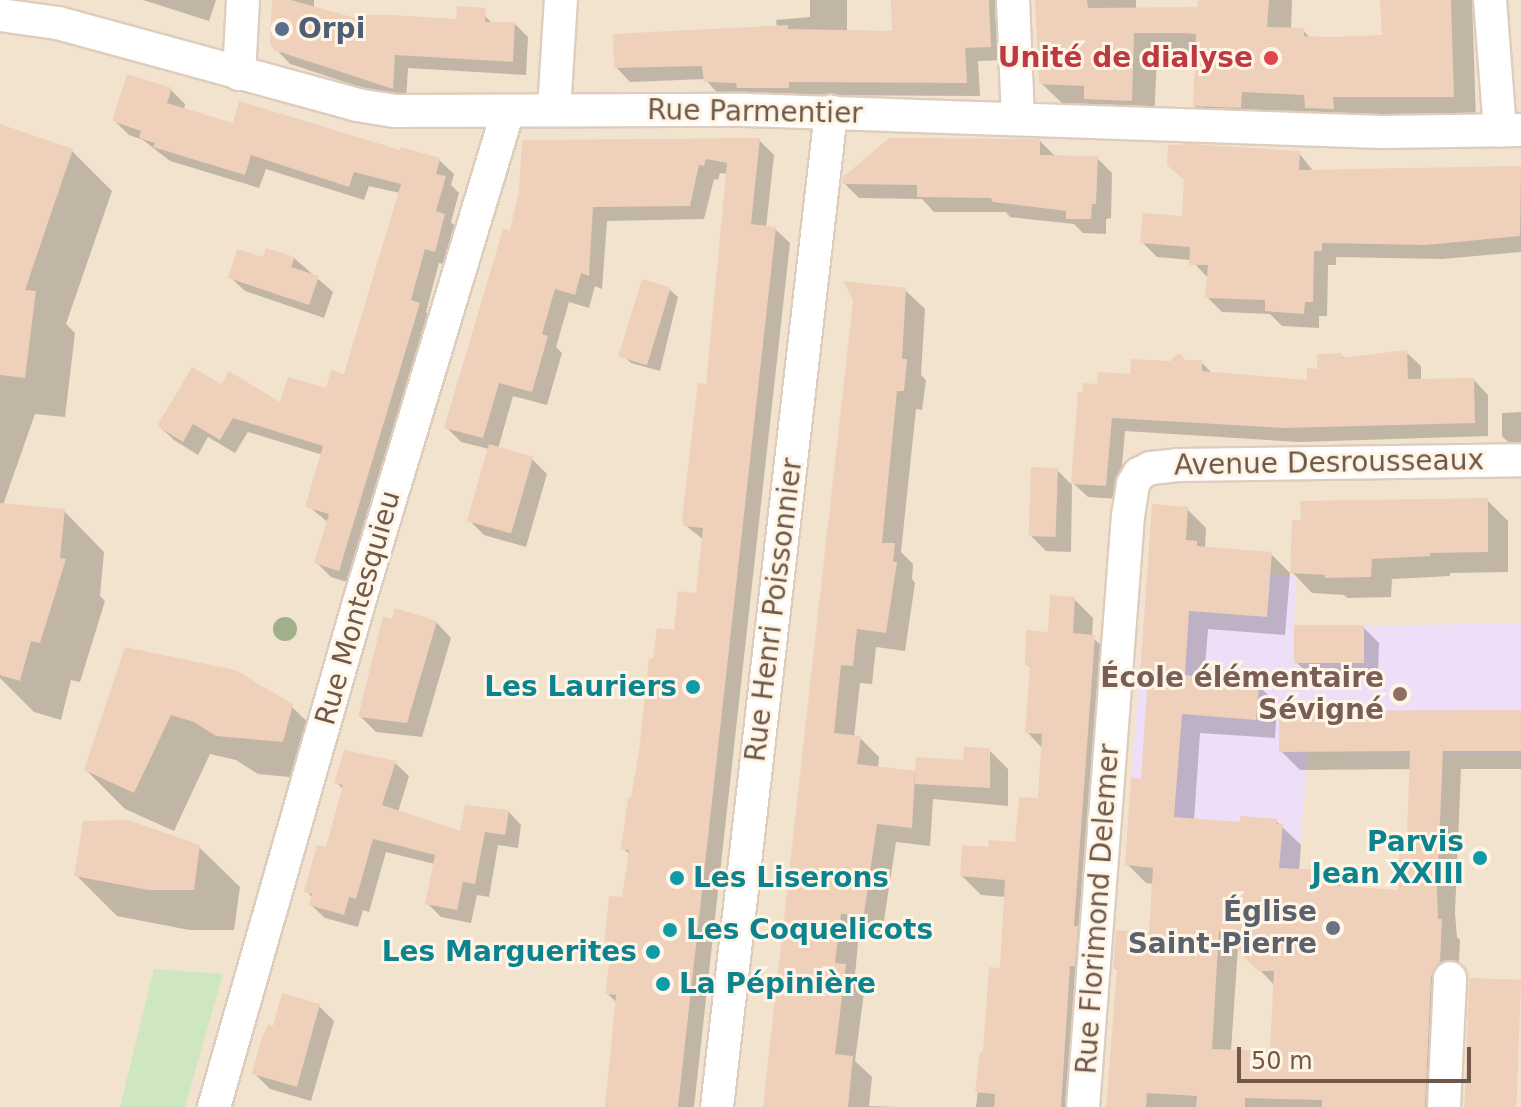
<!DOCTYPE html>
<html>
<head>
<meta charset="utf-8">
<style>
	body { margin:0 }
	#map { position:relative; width:1521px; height:1107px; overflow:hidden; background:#fbf1e1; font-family:"DejaVu Sans",sans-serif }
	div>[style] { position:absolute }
	.residential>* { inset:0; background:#f2e3cf; transform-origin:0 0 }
	.education>* { inset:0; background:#eedef7 }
	.green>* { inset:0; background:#cfe7c0 }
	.shadow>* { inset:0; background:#0003 }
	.building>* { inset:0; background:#efd0ba; transform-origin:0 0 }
	.roads { filter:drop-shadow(2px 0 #decdbd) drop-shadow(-2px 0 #decdbd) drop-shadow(0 2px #decdbd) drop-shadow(0 -2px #decdbd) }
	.minor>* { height:32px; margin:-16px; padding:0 16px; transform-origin:16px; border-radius:16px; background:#fff }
	.trees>* { width:24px; height:24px; margin:-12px; border-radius:50%; background:#9fb08b }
	.dots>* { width:22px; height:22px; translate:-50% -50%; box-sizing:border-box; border:4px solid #fef5e6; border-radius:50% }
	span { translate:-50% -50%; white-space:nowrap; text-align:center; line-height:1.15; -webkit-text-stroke:6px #fef5e6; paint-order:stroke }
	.service-label { font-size:28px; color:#4e5e75; font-weight:700 }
	.left { translate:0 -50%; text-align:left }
	.health-label { font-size:28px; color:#be3a42; font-weight:700 }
	.right { translate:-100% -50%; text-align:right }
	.street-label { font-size:28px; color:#705849 }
	.education-label { font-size:28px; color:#785e54; font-weight:700 }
	.culture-label { font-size:28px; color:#0d838f; font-weight:700 }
	.worship-label { font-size:28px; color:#5b616d; font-weight:700 }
	.scale { position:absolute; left:1237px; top:1047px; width:234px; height:36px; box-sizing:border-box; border:4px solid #705849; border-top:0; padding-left:10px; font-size:24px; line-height:28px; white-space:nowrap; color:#705849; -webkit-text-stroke:6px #fef5e6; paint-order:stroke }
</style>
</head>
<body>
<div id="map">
	<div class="residential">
		<div style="left:0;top:0;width:1521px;height:1107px"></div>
	</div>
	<div class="education">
		<div style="clip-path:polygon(1148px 556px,1197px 560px,1197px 567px,1296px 576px,1294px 627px,1521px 623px,1521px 753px,1308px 752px,1298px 869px,1125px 865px)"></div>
	</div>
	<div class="green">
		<div style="clip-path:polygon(154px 969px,223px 974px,185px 1107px,120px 1107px)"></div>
	</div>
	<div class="shadow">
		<div style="clip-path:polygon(143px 0,216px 0,209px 21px)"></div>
		<div style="clip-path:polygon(274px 0,314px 0,314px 8px,361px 21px,458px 21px,485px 16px,493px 24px,515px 24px,528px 37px,526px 75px,408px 68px,406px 102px,290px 64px,276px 49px)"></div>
		<div style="clip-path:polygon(810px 0,847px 0,847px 32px,894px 33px,893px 0,1001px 0,1004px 60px,978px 61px,980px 96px,802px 95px,802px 101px,720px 96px,705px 79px,630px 82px,616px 67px,777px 27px,776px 20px,810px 17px)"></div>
		<div style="clip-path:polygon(1037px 0,1136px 0,1136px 9px,1199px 9px,1200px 0,1292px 0,1291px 30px,1303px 30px,1310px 38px,1385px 37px,1382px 0,1472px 0,1476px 120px,1219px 129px,1195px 106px,1197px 55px,1157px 56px,1154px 123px,1065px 106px,1041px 83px)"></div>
		<div style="clip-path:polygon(171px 90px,185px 104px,184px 110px,234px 125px,439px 160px,454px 174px,451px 185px,459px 193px,451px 222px,459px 230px,449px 265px,439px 263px,426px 312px,433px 319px,353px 584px,331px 577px,317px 563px,329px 523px,308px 506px,323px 455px,248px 432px,235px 453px,208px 437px,198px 455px,174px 440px,159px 426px,222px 387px,281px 405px,327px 391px,346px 377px,400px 193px,369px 186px,364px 200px,266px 169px,259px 188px,170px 161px,143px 140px,129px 135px,115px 121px)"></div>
		<div style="clip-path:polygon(0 127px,72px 151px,112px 191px,66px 324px,75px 333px,65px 417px,35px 414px,3px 505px,64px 511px,104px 552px,100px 596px,105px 601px,80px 682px,71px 680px,61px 720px,34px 712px,0 678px)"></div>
		<div style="clip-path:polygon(759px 140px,774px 155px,766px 228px,775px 229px,790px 243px,694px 1107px,607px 1107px,618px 1004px,607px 993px,611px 964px,605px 957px,624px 900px,630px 855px,623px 848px,655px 661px,697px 596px,704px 540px,685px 525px,708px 386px,728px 174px,720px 173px,718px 180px,714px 179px,704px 219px,607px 221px,602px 289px,595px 286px,589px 308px,569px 302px,556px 347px,562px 353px,547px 405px,513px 396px,498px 449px,532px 459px,547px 474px,526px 547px,484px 535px,469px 520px,489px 449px,461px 442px,446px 427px,511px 233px,521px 192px)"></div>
		<div style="clip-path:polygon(1040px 141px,1056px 157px,1097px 158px,1112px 173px,1111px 218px,1106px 219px,1106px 234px,1083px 233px,1074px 224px,1010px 217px,1006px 212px,934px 212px,922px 199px,859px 198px,844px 183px)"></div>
		<div style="clip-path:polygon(1299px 153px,1314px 172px,1521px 167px,1521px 252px,1442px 259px,1336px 257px,1336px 265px,1328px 265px,1327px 316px,1319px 316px,1319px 328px,1282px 326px,1270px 314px,1222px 312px,1207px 297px,1209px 279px,1191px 260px,1157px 257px,1142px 242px)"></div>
		<div style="clip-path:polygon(294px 258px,333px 292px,324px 318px,245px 291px,230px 277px,264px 260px)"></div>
		<div style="clip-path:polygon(670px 290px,678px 297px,660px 371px,631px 363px,624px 356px)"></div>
		<div style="clip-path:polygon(905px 290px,925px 309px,921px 375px,926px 380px,922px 410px,916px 409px,901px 552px,913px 564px,912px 579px,915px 583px,905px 651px,876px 647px,872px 684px,860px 683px,854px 737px,860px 738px,879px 757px,878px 768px,917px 773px,965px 762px,989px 750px,1008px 769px,1008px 806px,933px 799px,930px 846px,896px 842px,882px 933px,859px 932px,855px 975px,865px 985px,855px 1061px,872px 1077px,869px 1106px,897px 1107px,765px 1107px)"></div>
		<div style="clip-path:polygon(1406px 352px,1421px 366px,1421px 381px,1474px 380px,1488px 395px,1488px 436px,1299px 442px,1125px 431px,1119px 499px,1088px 497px,1073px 483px,1099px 386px,1185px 361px,1201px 362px,1213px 374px,1309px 382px,1341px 355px,1346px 360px)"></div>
		<div style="clip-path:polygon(1521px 412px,1521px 451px,1517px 451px,1502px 436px,1502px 413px)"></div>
		<div style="clip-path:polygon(1057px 470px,1072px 485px,1071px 552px,1046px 551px,1031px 536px)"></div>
		<div style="clip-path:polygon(1487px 500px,1508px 521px,1508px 572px,1450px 573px,1450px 576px,1392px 579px,1391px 597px,1348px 598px,1344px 595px,1312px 593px,1292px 572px)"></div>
		<div style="clip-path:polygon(evenodd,1187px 509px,1206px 528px,1205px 549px,1271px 554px,1290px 573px,1285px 635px,1208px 629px,1204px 679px,1258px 685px,1277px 704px,1275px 738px,1200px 733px,1194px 820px,1242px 824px,1276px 821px,1301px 845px,1299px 871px,1327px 872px,1344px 888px,1400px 892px,1409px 837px,1411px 769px,1300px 770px,1281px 751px,1521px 712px,1521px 769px,1461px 769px,1455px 913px,1457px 937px,1460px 940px,1458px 982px,1444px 1107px,1108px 1107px,1119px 972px,1115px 968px,1151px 935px,1154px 884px,1146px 883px,1127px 864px,1142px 781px,1150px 682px,1142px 674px,1187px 509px,1238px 947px,1275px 986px,1272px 1053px,1231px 1051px,1238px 947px)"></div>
		<div style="clip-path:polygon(1074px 599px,1093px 618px,1092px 637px,1113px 656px,1080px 1107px,976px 1107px,982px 1054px,985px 1054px,1001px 970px,1006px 897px,981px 895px,962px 876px,991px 849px,1017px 844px,1040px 801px,1043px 749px,1027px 732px,1032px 669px,1027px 665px)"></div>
		<div style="clip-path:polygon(436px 622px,451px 638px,422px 737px,376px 732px,360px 716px)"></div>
		<div style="clip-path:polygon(1363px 627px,1379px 643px,1378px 677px,1311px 677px,1296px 662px)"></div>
		<div style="clip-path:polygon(126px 649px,291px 706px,331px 745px,322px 780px,258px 774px,236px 760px,210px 754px,174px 831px,125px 809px,86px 770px)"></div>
		<div style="clip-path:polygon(395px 763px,409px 776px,398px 812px,461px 834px,508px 811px,521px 825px,518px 848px,498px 845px,489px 897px,477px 895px,471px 923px,441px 917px,427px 903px,435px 864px,386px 852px,369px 912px,363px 910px,358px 927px,325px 918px,311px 905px,313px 898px,306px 891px,327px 849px,344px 790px,336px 782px)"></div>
		<div style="clip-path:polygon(199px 847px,240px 887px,234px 930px,189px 930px,117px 916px,76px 875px)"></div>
		<div style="clip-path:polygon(319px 1006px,334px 1021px,311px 1101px,270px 1089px,255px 1074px,274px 1028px)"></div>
	</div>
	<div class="building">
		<div style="clip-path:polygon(272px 0,291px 0,359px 19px,359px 15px,392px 15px,456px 19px,457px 6px,486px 8px,485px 22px,515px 22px,513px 62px,395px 55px,393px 89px,274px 50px,270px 43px)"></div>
		<div style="clip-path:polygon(891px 0,989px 0,991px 47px,965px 48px,967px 83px,789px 82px,789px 88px,737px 88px,736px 83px,704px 82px,702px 66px,614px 68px,613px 34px,788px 25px,788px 29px,892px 31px)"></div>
		<div style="clip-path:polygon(1035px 0,1087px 0,1088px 8px,1197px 7px,1198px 0,1269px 0,1267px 27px,1304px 28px,1304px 36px,1332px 37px,1382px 35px,1380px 0,1451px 0,1454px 97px,1333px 97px,1334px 109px,1305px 108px,1304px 95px,1242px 92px,1241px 108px,1193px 106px,1196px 34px,1183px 33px,1134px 33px,1132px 101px,1084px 99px,1084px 86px,1039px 84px)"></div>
		<div style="clip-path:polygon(127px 74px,172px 88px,167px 103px,233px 123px,239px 101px,400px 150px,401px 147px,440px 158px,436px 174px,446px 176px,436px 211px,445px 214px,435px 252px,425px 249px,411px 300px,420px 303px,339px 571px,314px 563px,329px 514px,305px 507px,323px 446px,233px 418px,220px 440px,193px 424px,183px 442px,157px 426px,192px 367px,221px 384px,229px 371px,280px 402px,288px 377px,326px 388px,331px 370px,344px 374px,401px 184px,354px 172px,349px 187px,251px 155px,245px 175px,153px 147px,155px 143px,139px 138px,141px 131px,112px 121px)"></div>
		<div style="clip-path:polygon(0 124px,73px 149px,25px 290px,36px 291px,25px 378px,0 375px)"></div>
		<div style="clip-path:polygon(760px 138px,751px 224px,776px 227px,678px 1107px,605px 1107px,616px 995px,605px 994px,610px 959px,603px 958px,609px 896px,622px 897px,629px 850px,621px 849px,628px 798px,631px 798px,639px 752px,649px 658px,653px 658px,657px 628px,674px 630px,678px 591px,696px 593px,703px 528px,683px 526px,682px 518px,698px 383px,706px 384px,727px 163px,706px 159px,704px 166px,699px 165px,690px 206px,593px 207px,589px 276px,581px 273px,575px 295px,555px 289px,542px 334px,548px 336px,532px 392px,499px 383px,483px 438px,444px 428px,503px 229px,510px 230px,519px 191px,522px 140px)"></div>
		<div style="clip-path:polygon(889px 138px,1040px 139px,1040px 155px,1098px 156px,1096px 204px,1092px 204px,1091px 219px,1066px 219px,1066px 211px,993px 202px,991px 198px,917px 197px,917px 185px,842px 184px,843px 177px)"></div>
		<div style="clip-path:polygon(1192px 144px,1300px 151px,1299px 170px,1521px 166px,1520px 236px,1426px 245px,1322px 243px,1322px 251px,1314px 251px,1313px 302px,1305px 302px,1304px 314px,1265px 311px,1265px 300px,1205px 298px,1208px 265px,1189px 265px,1190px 247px,1140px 243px,1143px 213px,1182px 216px,1184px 180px,1167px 165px,1168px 145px)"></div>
		<div style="clip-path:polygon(266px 248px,295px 257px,291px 267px,319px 276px,309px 305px,228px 278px,237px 249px,263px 257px)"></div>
		<div style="left:642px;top:279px;width:30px;height:81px;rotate:17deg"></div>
		<div style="clip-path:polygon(843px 281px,906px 288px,902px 359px,907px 359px,904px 391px,897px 391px,882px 543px,895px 543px,893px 562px,897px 562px,886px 633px,857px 629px,853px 666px,841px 665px,834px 733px,861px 736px,857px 764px,915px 771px,916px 757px,963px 760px,964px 747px,990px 748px,990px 788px,915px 784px,915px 773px,912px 828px,877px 824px,864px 914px,841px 914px,835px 963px,846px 964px,835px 1054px,853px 1056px,848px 1107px,763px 1107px,853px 300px)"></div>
		<div style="clip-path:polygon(1407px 350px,1408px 379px,1474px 378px,1475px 423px,1283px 428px,1112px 418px,1106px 486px,1071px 484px,1078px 392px,1082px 392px,1083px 383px,1097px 384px,1098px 372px,1130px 374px,1131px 359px,1170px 361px,1179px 353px,1186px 360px,1202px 360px,1202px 371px,1307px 380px,1307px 368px,1317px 369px,1317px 354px,1342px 353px,1342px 358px)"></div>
		<div style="left:489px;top:444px;width:46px;height:80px;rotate:16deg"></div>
		<div style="left:1058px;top:468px;width:69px;height:27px;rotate:92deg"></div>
		<div style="clip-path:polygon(1488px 498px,1488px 552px,1430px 553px,1430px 556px,1372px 559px,1371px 577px,1325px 578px,1325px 575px,1290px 573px,1292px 520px,1301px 520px,1300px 501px)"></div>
		<div style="clip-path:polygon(0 503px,65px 509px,60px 558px,66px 559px,40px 643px,31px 641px,20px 681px,0 675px)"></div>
		<div style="clip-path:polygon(evenodd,1152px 504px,1188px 507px,1186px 540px,1197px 541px,1197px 546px,1272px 552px,1267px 617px,1189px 611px,1185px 675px,1259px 683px,1256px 720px,1182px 714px,1174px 817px,1240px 822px,1240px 816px,1277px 819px,1277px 824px,1283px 824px,1279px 868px,1328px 870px,1327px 885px,1398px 890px,1400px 835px,1407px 835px,1410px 751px,1279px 752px,1279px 711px,1521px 710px,1521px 751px,1443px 751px,1437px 893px,1438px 919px,1442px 919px,1440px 962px,1431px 977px,1425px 1107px,1322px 1107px,1322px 1100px,1245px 1098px,1245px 1107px,1196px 1107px,1197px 1096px,1147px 1093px,1146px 1107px,1106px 1107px,1117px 969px,1113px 969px,1116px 930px,1149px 933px,1153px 868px,1125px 865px,1131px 778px,1141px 779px,1145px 720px,1148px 675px,1140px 674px,1152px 504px,1219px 930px,1258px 971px,1274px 971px,1270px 1051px,1212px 1049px,1219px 930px)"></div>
		<div style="clip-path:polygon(1050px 595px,1075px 597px,1073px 633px,1095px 635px,1074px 926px,1078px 926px,1075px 966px,1070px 966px,1061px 1107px,994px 1107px,995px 1094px,975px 1092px,980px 1052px,983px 1052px,989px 967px,1000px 968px,1005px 880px,960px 876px,962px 845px,989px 847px,988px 840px,1015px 842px,1019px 797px,1038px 798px,1042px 734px,1025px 733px,1030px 666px,1025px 665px,1026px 630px,1048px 632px)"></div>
		<div style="clip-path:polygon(395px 608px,437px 621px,407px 723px,358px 717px,383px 617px,392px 619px)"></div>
		<div style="left:1364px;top:625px;width:38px;height:70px;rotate:90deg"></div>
		<div style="clip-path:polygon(125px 647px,235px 670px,293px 704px,283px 742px,216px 736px,194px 722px,171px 715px,134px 793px,84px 770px)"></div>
		<div style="clip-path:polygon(344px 750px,396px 761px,382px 805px,460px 831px,465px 805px,509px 810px,505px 835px,485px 832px,475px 884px,463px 882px,457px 910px,425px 904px,435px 855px,373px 839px,356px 899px,349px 897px,344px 915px,309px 905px,312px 894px,304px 892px,317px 845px,326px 847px,343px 785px,334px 783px)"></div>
		<div style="clip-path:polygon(128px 820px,200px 845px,194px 890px,148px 890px,74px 876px,83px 821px)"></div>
		<div style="left:1469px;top:978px;width:52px;height:129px;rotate:2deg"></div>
		<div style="clip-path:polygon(282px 993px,320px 1004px,297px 1087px,252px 1074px,261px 1040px,268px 1024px,273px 1026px)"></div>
	</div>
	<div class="roads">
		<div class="minor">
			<div style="left:1013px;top:0;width:117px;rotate:87.6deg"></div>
			<div style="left:1490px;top:0;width:131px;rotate:85.6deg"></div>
			<div style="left:0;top:15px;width:59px;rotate:7.9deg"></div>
			<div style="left:58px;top:23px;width:310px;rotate:15.3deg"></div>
			<div style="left:357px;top:105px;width:39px;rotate:9deg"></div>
			<div style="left:396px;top:111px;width:350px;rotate:-0.2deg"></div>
			<div style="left:746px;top:110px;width:636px;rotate:1.98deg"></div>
			<div style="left:1382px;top:132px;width:139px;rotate:-0.8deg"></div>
			<div style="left:239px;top:74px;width:74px;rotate:-86.9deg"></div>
			<div style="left:554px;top:110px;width:110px;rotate:-86.4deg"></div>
			<div style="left:214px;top:1107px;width:529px;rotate:-73.97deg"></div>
			<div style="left:360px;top:599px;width:510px;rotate:-73.13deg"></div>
			<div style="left:717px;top:1107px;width:1002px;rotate:-83.46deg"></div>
			<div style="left:1083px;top:1107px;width:593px;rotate:-85.65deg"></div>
			<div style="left:1128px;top:516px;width:32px;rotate:-81deg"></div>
			<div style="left:1133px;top:484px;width:12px;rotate:-59deg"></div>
			<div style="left:1139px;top:474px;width:13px;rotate:-27deg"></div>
			<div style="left:1151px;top:468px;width:27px;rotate:-6deg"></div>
			<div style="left:1178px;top:465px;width:343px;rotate:-0.8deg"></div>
			<div style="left:1444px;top:1107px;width:129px;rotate:-87.3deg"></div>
		</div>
	</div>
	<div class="trees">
		<div style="left:285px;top:629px"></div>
	</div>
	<div class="dots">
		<div style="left:282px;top:29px;background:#5c6f8a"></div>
		<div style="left:1271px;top:58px;background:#e0444e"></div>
		<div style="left:693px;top:687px;background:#0f9aa8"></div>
		<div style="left:1400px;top:694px;background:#8d6e63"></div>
		<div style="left:1480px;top:858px;background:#0f9aa8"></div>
		<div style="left:677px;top:878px;background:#0f9aa8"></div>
		<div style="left:1333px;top:928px;background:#6b7280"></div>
		<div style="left:670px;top:930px;background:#0f9aa8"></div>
		<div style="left:653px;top:952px;background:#0f9aa8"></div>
		<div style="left:663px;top:984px;background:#0f9aa8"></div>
	</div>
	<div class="service-label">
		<span class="left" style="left:298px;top:29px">Orpi</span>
	</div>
	<div class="health-label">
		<span class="right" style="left:1253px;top:58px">Unité de dialyse</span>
	</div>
	<div class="street-label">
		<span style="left:755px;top:112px;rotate:1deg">Rue Parmentier</span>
		<span style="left:1329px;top:463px;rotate:-1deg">Avenue Desrousseaux</span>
		<span style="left:358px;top:608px;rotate:-74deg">Rue Montesquieu</span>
		<span style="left:774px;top:610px;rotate:-83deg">Rue Henri Poissonnier</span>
		<span style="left:1098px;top:909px;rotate:-86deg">Rue Florimond Delemer</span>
	</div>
	<div class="education-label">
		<span class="right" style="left:1384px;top:694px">École élémentaire<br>Sévigné</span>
	</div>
	<div class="culture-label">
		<span class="right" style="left:677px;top:687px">Les Lauriers</span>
		<span class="right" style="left:1464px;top:858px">Parvis<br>Jean XXIII</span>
		<span class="left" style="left:693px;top:878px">Les Liserons</span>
		<span class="left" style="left:686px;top:930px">Les Coquelicots</span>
		<span class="right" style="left:637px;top:952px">Les Marguerites</span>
		<span class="left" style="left:679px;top:984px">La Pépinière</span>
	</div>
	<div class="worship-label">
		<span class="right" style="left:1317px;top:928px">Église<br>Saint-Pierre</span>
	</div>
	<div class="scale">50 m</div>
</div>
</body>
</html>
